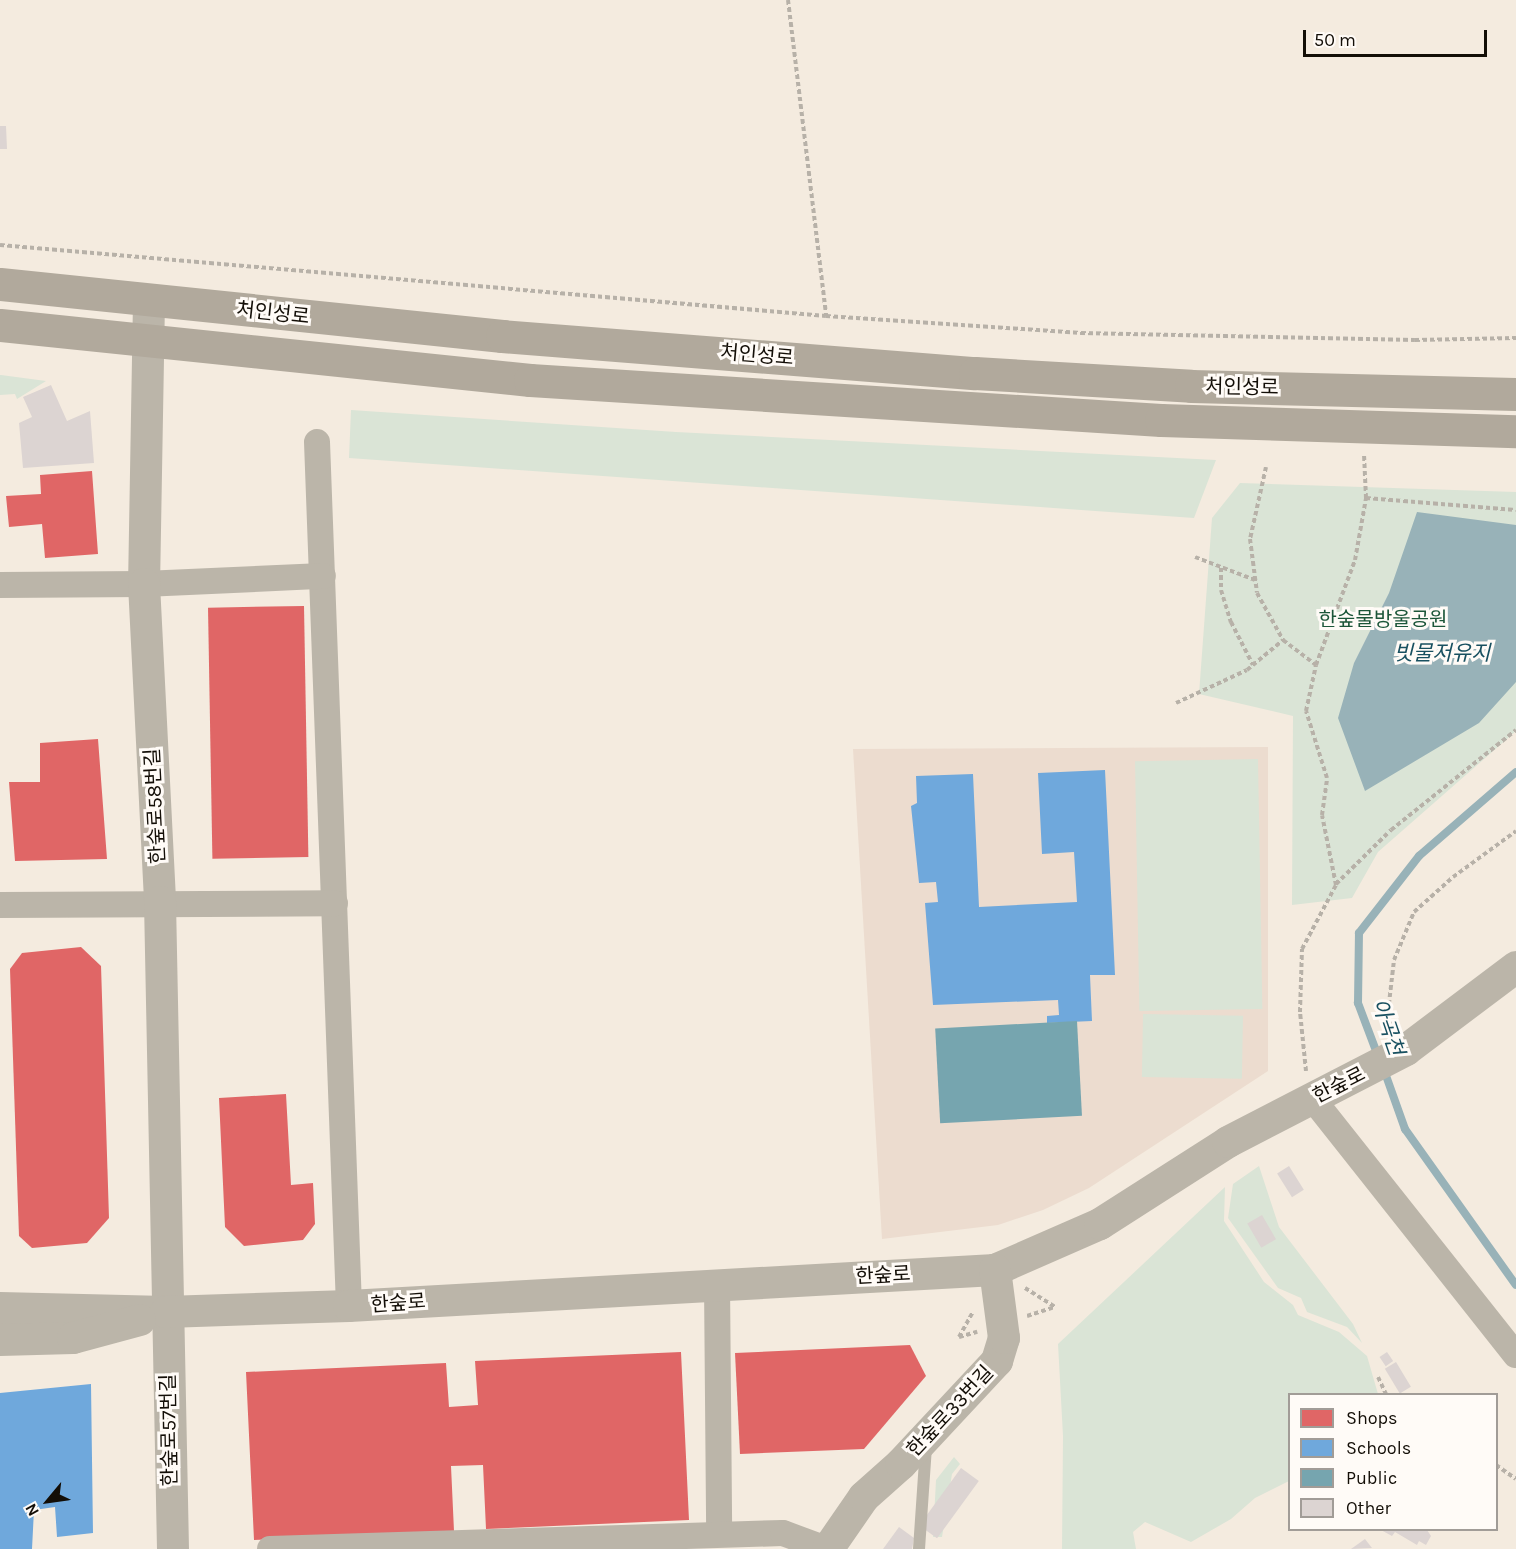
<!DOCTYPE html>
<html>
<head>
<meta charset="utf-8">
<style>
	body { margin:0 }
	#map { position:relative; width:1516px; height:1549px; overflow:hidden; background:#f4ebdf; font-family:Karla,"Noto Sans KR",sans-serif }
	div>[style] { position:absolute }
	.education>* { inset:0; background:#ecdccf }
	.green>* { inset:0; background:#dae4d6; transform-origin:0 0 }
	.water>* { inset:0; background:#98b2b8 }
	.shops>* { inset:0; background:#e06666; transform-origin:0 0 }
	.schools>* { inset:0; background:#6fa8dc }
	.public>* { inset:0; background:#76a5af; transform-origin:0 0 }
	.stream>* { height:8px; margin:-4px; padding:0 4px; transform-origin:4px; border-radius:4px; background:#98b2b8 }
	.building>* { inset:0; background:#dcd4d2; transform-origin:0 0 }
	.path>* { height:4px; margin-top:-2px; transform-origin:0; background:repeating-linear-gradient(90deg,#b7b1a8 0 4.5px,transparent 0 7.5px) }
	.service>* { height:12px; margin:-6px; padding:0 6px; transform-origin:6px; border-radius:6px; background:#bbb5a9 }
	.minor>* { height:26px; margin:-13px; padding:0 13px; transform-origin:13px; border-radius:13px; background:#bbb5a9 }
	.tertiary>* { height:32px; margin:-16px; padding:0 16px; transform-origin:16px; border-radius:16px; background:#bbb5a9 }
	.secondary>* { height:33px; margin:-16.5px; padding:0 16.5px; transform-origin:16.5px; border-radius:16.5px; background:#b1a99c }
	span { translate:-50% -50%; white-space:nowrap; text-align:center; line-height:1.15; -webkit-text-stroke:6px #fffbf7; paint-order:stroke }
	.street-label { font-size:20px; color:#130e07 }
	.park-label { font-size:20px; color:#1c5639 }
	.water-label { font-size:21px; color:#185060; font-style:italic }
	.legend { position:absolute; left:1288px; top:1393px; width:210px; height:138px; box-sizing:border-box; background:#fffbf7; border:2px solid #a19c97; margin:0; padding:8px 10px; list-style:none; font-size:18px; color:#130e07 }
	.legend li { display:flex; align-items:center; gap:12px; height:30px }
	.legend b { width:30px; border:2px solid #a19c97 }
	.north { position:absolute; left:18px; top:1471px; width:60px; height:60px; -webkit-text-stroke:4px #fffbf7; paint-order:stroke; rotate:241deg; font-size:16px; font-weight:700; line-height:24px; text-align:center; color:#130e07 }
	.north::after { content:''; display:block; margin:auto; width:21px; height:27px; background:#130e07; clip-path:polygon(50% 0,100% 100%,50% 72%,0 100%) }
	.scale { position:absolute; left:1303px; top:30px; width:184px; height:27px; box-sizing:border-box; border:3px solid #130e07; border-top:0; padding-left:8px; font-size:18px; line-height:21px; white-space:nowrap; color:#130e07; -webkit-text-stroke:4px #fffbf7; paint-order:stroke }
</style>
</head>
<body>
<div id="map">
	<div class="education">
		<div style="clip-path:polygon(1268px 747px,1268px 1071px,1089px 1188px,1043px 1210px,998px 1225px,882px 1239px,853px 749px)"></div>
	</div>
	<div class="green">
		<div style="clip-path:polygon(0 375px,1px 375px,46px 381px,17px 399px,15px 394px,0 395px)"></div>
		<div style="clip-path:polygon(351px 410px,676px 432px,1216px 460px,1194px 518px,349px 458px)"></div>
		<div style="clip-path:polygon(1240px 483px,1516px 492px,1516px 731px,1378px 852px,1352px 898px,1292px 905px,1293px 716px,1199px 694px,1212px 518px)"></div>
		<div style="left:1258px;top:759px;width:250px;height:123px;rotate:89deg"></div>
		<div style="left:1143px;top:1014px;width:100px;height:63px;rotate:1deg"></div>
		<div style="clip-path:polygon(1259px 1166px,1279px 1227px,1353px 1324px,1362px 1343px,1347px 1327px,1307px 1312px,1301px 1298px,1278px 1288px,1228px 1218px,1233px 1184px)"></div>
		<div style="clip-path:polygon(1225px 1187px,1224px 1221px,1264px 1282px,1293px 1305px,1298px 1315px,1339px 1332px,1367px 1356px,1378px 1394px,1290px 1394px,1289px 1481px,1255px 1498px,1231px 1519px,1191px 1542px,1145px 1522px,1133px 1532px,1136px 1549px,1062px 1549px,1063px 1436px,1058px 1344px)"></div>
		<div style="clip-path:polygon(954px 1457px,960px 1464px,952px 1474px,942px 1537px,933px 1537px,936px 1480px)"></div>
	</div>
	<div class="water">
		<div style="clip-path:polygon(1417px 512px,1516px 525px,1516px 682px,1479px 723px,1365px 791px,1338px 718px,1354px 663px,1389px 593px)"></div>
	</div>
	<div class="shops">
		<div style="clip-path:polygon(92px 471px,98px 554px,45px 558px,42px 524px,9px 527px,6px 496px,41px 494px,40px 475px)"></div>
		<div style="left:304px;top:606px;width:251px;height:96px;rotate:89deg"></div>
		<div style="clip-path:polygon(98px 739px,107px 859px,15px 861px,9px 782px,40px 782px,40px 743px)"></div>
		<div style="clip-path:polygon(81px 947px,101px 966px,109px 1218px,87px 1243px,32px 1248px,19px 1236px,10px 969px,22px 953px)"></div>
		<div style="clip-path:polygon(286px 1094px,291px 1185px,313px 1183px,315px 1224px,303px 1240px,244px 1246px,225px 1227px,219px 1098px)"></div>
		<div style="clip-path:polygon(910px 1345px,926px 1376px,864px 1449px,740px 1454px,735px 1353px)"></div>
		<div style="clip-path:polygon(681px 1352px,689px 1520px,486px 1529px,483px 1465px,451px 1466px,454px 1531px,254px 1540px,246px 1372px,446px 1363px,449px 1407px,478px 1405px,475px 1361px)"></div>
	</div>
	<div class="schools">
		<div style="clip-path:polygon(1105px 770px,1115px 975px,1090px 975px,1092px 1021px,1047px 1023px,1047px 1016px,1059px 1015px,1058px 1000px,933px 1005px,925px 903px,938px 902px,936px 882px,919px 883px,911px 806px,917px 803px,916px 776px,973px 774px,979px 907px,1077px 902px,1074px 852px,1042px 854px,1038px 773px)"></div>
		<div style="clip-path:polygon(91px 1384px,93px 1533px,57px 1537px,55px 1507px,34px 1510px,32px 1549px,0 1549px,0 1393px)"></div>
	</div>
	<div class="public">
		<div style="left:1077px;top:1021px;width:95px;height:142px;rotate:87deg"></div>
	</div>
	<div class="stream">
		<div style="left:1378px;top:1056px;width:57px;rotate:-110.7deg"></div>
		<div style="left:1358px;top:1003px;width:70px;rotate:-89.2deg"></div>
		<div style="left:1359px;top:933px;width:98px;rotate:-52.1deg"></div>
		<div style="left:1419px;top:856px;width:128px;rotate:-40.9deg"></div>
		<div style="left:1384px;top:1070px;width:63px;rotate:70.4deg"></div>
		<div style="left:1405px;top:1129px;width:191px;rotate:54.6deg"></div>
	</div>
	<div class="building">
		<div style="clip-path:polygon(0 126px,6px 126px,7px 149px,0 149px)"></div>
		<div style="clip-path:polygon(51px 385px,67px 421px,90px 411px,94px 463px,23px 468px,19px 423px,32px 417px,23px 397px)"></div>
		<div style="left:1289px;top:1166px;width:28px;height:14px;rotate:58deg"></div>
		<div style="left:1262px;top:1215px;width:28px;height:17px;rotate:60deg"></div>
		<div style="left:1387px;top:1352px;width:11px;height:9px;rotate:56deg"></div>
		<div style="left:1396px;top:1362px;width:29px;height:13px;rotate:59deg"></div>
		<div style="left:961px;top:1468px;width:22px;height:71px;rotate:36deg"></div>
		<div style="clip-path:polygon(899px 1527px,914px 1538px,912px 1549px,883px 1549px)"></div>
		<div style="clip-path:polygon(1381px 1530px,1427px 1530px,1431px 1536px,1426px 1545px,1419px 1541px,1417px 1545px,1395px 1532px,1392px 1536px)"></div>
		<div style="clip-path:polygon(1365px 1539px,1372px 1548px,1351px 1549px)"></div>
	</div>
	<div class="path">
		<div style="left:788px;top:0;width:318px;rotate:83.1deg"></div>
		<div style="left:0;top:245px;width:829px;rotate:4.91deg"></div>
		<div style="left:826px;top:316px;width:256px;rotate:3.8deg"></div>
		<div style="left:1081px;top:333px;width:334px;rotate:1.2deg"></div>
		<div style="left:1415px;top:340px;width:101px;rotate:-1.1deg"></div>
		<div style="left:1266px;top:467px;width:74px;rotate:102.5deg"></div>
		<div style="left:1250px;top:539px;width:54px;rotate:82.6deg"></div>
		<div style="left:1257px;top:593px;width:54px;rotate:61deg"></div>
		<div style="left:1283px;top:640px;width:41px;rotate:37.1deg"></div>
		<div style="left:1366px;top:498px;width:150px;rotate:4.6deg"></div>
		<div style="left:1195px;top:557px;width:64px;rotate:21deg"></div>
		<div style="left:1221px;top:568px;width:22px;rotate:90deg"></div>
		<div style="left:1221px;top:590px;width:34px;rotate:73deg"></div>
		<div style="left:1231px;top:622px;width:48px;rotate:62.9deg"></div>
		<div style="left:1176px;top:703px;width:78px;rotate:-24.9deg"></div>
		<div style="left:1247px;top:670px;width:47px;rotate:-39.8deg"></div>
		<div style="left:1336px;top:884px;width:77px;rotate:-44.5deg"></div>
		<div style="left:1391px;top:830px;width:160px;rotate:-38.7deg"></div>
		<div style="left:1394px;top:1025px;width:14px;rotate:-115deg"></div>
		<div style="left:1388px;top:1012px;width:52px;rotate:-83.4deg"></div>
		<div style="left:1394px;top:960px;width:52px;rotate:-67.4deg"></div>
		<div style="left:1414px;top:912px;width:52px;rotate:-41.9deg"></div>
		<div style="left:1453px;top:877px;width:78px;rotate:-36.1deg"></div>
		<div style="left:1306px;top:1071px;width:59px;rotate:-95.8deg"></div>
		<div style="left:1300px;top:1012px;width:63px;rotate:-88.2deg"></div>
		<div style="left:1302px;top:949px;width:72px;rotate:-62deg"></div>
		<div style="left:1336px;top:885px;width:71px;rotate:-101.3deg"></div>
		<div style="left:1322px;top:815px;width:37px;rotate:-82deg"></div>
		<div style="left:1327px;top:778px;width:70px;rotate:-107.4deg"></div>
		<div style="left:1306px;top:711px;width:47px;rotate:-77.7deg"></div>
		<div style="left:1316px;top:665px;width:112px;rotate:-69.6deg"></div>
		<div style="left:1355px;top:560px;width:63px;rotate:-79.9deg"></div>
		<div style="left:1366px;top:498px;width:44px;rotate:-92.6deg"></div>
		<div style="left:1025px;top:1288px;width:36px;rotate:32deg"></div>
		<div style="left:1027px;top:1316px;width:28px;rotate:-18deg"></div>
		<div style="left:959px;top:1337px;width:29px;rotate:-61deg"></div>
		<div style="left:959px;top:1337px;width:19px;rotate:-16deg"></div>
		<div style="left:1378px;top:1377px;width:19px;rotate:65deg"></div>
		<div style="left:1496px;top:1465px;width:24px;rotate:35deg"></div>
	</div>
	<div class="service">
		<div style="left:919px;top:1549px;width:103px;rotate:-86.1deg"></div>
	</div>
	<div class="minor">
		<div style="left:317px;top:442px;width:865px;rotate:87.88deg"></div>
		<div style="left:0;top:585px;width:144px;rotate:-0.4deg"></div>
		<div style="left:144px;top:584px;width:179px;rotate:-2.6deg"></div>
		<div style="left:0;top:905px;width:335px;rotate:-0.3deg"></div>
		<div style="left:1312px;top:1098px;width:328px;rotate:51.6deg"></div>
		<div style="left:717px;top:1283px;width:250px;rotate:89.5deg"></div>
		<div style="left:270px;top:1549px;width:513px;rotate:-1.79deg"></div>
		<div style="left:783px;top:1533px;width:46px;rotate:20.4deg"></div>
	</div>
	<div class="tertiary">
		<div style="left:149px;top:301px;width:283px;rotate:91deg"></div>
		<div style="left:144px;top:584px;width:318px;rotate:87.1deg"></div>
		<div style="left:160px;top:902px;width:647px;rotate:88.85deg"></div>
		<div style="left:0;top:1308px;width:166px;rotate:1.4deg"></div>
		<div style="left:166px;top:1312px;width:183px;rotate:-1.9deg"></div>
		<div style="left:349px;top:1306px;width:647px;rotate:-3.19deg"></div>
		<div style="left:995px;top:1270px;width:115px;rotate:-23.7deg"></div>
		<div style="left:1100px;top:1224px;width:152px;rotate:-32.6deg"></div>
		<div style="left:1228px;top:1142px;width:200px;rotate:-27.3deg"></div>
		<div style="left:1406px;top:1050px;width:138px;rotate:-37deg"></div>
		<div style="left:0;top:1340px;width:73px;rotate:-1.6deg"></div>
		<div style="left:73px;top:1338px;width:69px;rotate:-15deg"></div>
		<div style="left:828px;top:1549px;width:63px;rotate:-55.3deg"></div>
		<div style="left:864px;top:1497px;width:50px;rotate:-41.7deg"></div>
		<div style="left:901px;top:1464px;width:141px;rotate:-47deg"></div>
		<div style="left:997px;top:1361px;width:24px;rotate:-73deg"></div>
		<div style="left:1004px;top:1338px;width:69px;rotate:-97.5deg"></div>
	</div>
	<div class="secondary">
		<div style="left:0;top:284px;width:505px;rotate:5.91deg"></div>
		<div style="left:502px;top:336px;width:474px;rotate:4.5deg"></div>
		<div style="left:975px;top:373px;width:216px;rotate:3.4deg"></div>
		<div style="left:1191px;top:386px;width:325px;rotate:1.4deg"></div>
		<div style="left:0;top:325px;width:533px;rotate:5.92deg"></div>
		<div style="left:530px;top:380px;width:632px;rotate:3.63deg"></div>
		<div style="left:1161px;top:420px;width:355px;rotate:1.8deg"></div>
	</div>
	<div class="street-label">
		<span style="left:273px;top:313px;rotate:6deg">처인성로</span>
		<span style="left:757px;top:355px;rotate:5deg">처인성로</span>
		<span style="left:1242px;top:387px;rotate:1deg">처인성로</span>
		<span style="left:155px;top:806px;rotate:-93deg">한숲로58번길</span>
		<span style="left:1339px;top:1085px;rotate:-27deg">한숲로</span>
		<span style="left:883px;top:1275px;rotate:-3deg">한숲로</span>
		<span style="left:398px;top:1303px;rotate:-4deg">한숲로</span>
		<span style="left:950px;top:1411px;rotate:-47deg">한숲로33번길</span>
		<span style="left:169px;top:1430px;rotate:-91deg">한숲로57번길</span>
	</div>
	<div class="park-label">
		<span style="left:1383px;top:619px">한숲물방울공원</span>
	</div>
	<div class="water-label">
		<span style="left:1442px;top:653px">빗물저유지</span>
		<span style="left:1388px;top:1027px;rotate:71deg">아곡천</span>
	</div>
	<ul class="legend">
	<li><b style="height:16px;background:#e06666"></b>Shops</li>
	<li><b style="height:16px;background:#6fa8dc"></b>Schools</li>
	<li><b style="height:16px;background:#76a5af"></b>Public</li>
	<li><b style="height:16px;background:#dcd4d2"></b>Other</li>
	</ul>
	<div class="north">N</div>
	<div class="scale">50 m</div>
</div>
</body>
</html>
